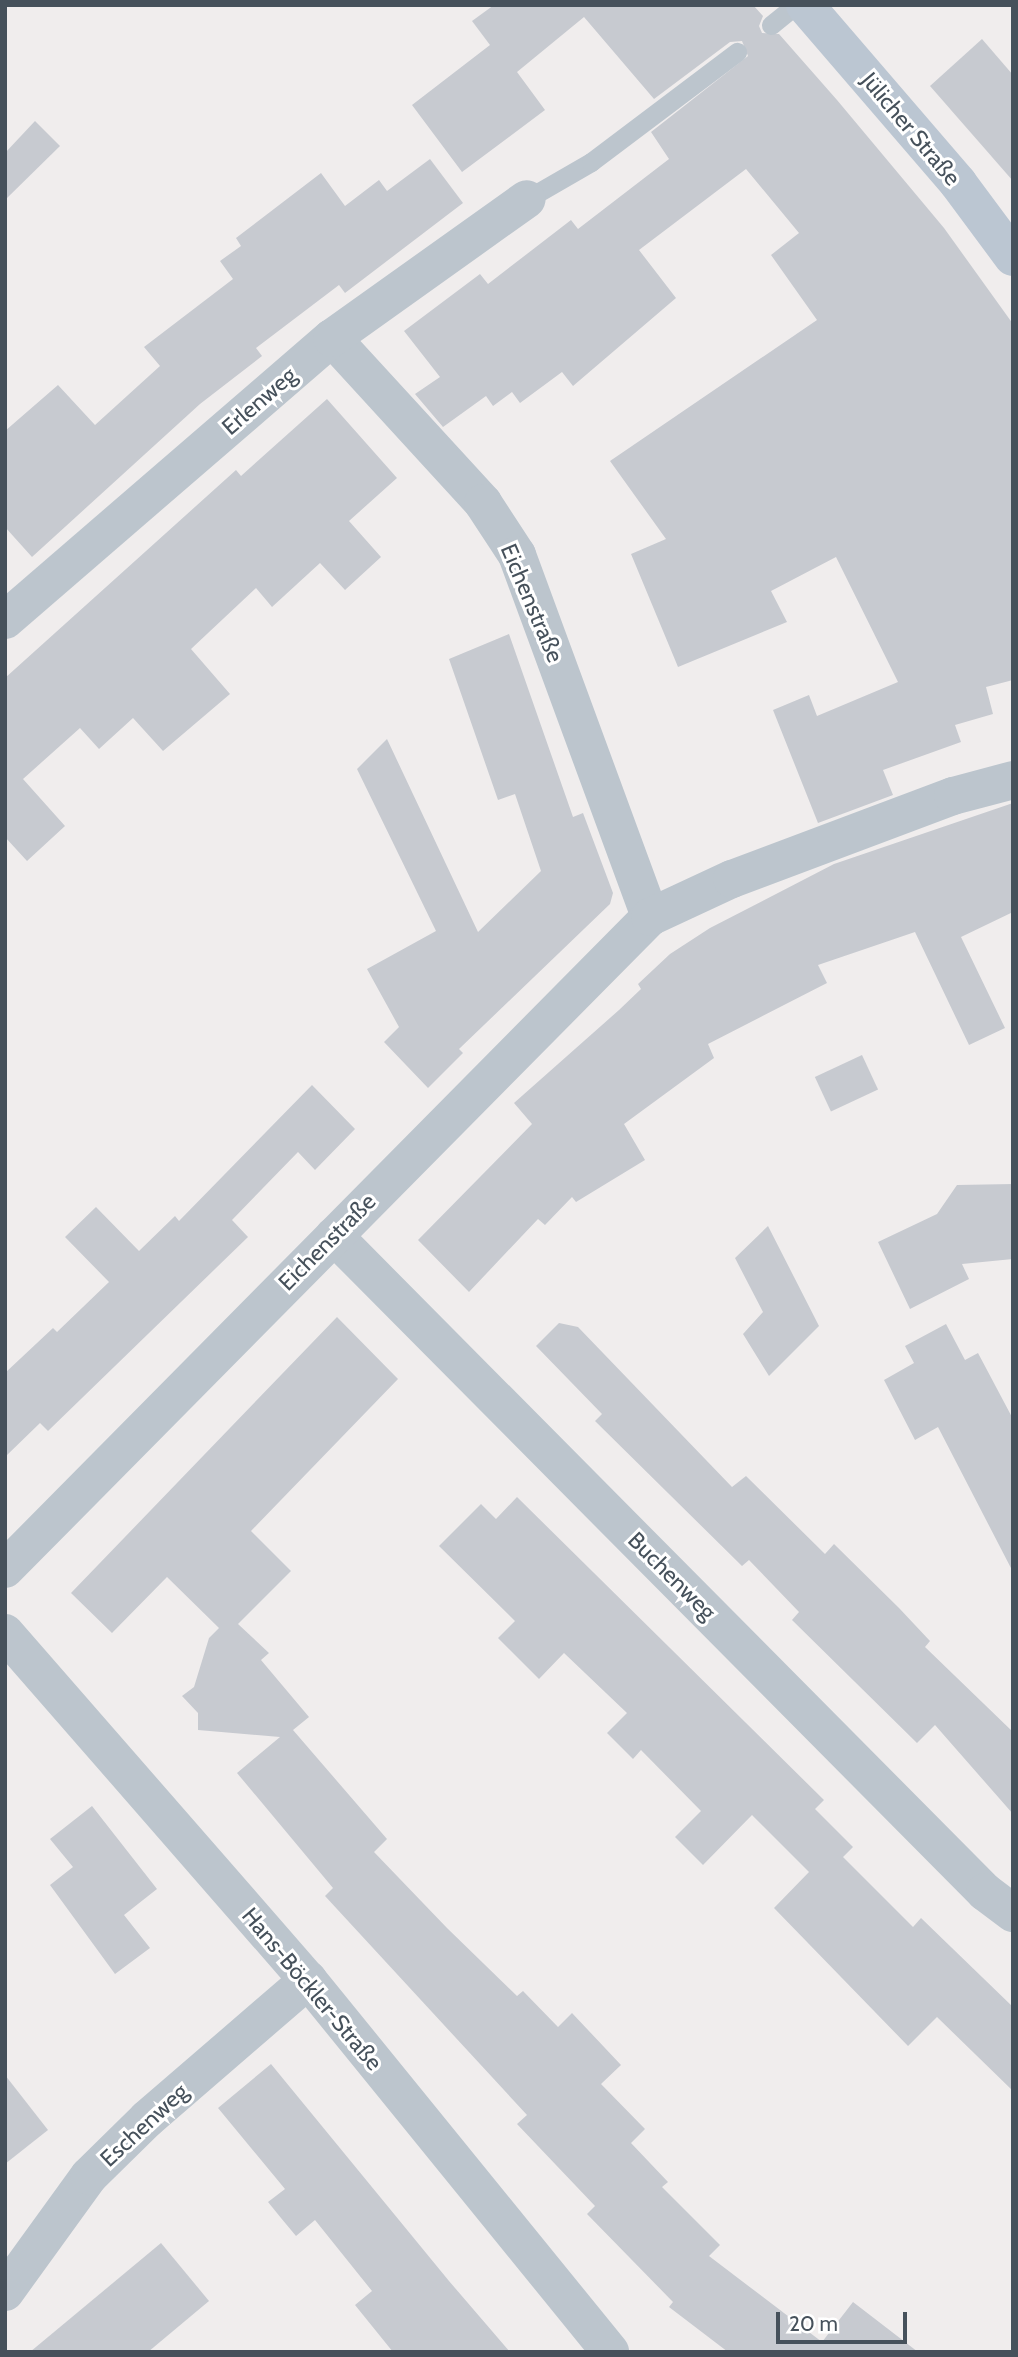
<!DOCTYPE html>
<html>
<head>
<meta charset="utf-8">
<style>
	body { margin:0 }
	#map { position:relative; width:1018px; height:2357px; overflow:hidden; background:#f0eded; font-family:Cabin,sans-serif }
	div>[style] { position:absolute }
	.building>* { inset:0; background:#c7cad0; transform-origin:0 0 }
	.lane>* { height:19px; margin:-9.5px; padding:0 9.5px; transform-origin:9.5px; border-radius:9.5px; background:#bcc5cd }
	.street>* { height:38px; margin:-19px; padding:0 19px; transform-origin:19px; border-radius:19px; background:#bcc5cd }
	.secondary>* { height:38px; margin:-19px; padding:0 19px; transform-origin:19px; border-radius:19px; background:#bbc6d2 }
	span { translate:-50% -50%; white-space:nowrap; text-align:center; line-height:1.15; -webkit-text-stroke:6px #fff; paint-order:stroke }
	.street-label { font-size:23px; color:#46515b }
	.frame { position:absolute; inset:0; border:7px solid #46515b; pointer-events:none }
	.scale { position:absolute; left:776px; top:2312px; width:131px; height:32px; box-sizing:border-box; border:4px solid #46515b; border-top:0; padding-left:9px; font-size:21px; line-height:24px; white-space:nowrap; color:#46515b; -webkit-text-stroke:5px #fff; paint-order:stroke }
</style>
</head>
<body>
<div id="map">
	<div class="building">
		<div style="clip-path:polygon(494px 5px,753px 5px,763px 16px,759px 26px,762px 33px,779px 34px,837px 100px,944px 228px,1013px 324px,1013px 680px,986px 687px,993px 714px,955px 725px,961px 742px,883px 770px,893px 795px,818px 823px,773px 710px,809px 695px,817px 716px,898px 682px,836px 557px,771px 591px,787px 622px,678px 667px,631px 554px,666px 539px,610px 461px,817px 320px,771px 255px,799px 233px,746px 169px,639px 250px,676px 298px,573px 386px,562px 372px,520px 403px,512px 392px,493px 406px,486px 396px,443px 427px,415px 394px,440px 377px,404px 331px,480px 274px,488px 284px,571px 220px,578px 229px,669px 159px,651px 132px,748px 56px,742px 41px,730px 42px,654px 99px,584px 17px,517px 72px,545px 110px,462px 172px,412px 105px,490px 45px,472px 21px)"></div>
		<div style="clip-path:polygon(982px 39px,1013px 75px,1013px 181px,930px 86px)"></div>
		<div style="clip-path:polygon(35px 121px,60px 146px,5px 200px,5px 153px)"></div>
		<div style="clip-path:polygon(430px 159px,463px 203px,345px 293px,339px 285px,256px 348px,262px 356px,200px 404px,32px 557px,5px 527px,5px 431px,58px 385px,95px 425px,160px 366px,144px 347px,233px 279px,220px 261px,241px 246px,236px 238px,321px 173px,345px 206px,379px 180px,387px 191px)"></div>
		<div style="clip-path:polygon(327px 399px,397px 478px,349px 521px,381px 557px,345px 590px,320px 563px,272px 607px,256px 588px,191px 649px,230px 694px,163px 751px,133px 718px,99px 749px,80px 728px,23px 779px,65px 826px,27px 861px,5px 837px,5px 678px,236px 470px,241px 476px)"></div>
		<div style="clip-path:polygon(509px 634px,573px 817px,583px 813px,613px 893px,610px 904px,459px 1049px,463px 1053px,428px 1088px,384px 1042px,399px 1027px,367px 969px,436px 931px,357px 769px,387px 739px,478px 932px,541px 871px,515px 794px,498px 800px,449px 659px)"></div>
		<div style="clip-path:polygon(1013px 803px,1013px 912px,961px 937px,1005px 1028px,969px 1045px,915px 932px,818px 965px,827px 983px,708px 1044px,714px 1058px,624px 1124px,645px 1160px,576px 1202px,572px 1197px,545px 1225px,538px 1219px,469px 1292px,418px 1240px,532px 1124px,514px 1103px,619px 1010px,641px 989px,638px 984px,670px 954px,710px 928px,834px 864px)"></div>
		<div style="left:862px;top:1055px;width:38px;height:52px;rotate:65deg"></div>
		<div style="clip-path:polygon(312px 1085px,355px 1129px,315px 1170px,298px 1152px,232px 1220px,248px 1237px,48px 1431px,40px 1423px,5px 1457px,5px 1373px,53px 1328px,57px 1332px,109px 1282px,65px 1237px,96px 1207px,139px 1251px,175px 1216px,179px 1221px)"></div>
		<div style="clip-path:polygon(1013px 1184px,1013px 1259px,962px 1264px,969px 1279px,910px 1309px,878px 1242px,937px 1214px,957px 1185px)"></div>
		<div style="clip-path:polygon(768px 1226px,819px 1326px,769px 1376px,743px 1334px,763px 1312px,735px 1258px)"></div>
		<div style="clip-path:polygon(337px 1317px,398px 1379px,251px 1531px,291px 1571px,238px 1624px,269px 1653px,261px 1660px,309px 1717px,293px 1730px,387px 1839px,374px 1852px,447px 1928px,517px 1996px,523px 1991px,558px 2027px,572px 2013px,621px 2065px,601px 2084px,645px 2129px,631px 2143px,668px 2182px,662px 2187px,720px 2245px,709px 2256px,822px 2342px,853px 2302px,918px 2352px,728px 2352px,669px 2307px,673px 2302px,587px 2214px,595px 2206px,517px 2124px,527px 2115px,325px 1896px,333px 1888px,237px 1773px,280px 1737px,198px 1730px,198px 1713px,182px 1696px,194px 1687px,209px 1638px,219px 1628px,167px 1577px,112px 1633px,71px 1593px)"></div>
		<div style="clip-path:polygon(559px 1323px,578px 1327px,732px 1487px,746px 1476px,825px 1554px,834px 1544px,899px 1608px,930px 1641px,925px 1647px,1013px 1732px,1013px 1814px,935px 1725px,917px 1743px,792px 1620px,799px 1612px,749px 1560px,742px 1566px,595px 1421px,602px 1414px,536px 1346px)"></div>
		<div style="clip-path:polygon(946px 1324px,965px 1360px,978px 1353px,1013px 1419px,1013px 1572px,938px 1427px,915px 1440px,884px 1380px,914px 1363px,905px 1346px)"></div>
		<div style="clip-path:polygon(517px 1497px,824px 1800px,815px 1809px,853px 1847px,843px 1857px,913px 1927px,921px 1918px,1013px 2007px,1013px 2091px,937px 2017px,908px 2046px,774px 1908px,809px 1872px,752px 1815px,703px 1865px,675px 1837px,701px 1811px,641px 1750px,633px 1759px,607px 1733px,627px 1713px,564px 1653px,539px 1679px,498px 1638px,515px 1621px,439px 1546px,481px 1504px,496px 1519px)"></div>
		<div style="clip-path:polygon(92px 1806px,157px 1889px,124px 1915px,150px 1948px,115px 1974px,50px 1885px,73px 1867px,50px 1839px)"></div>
		<div style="clip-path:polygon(271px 2064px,449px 2281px,510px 2352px,393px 2352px,355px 2305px,372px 2291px,315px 2220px,296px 2236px,281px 2218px,268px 2202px,285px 2189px,218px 2108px)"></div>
		<div style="clip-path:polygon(5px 2075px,48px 2130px,5px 2164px)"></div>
		<div style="clip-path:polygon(161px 2243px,209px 2301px,148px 2352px,30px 2352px)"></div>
	</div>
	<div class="lane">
		<div style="left:771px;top:25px;width:32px;rotate:-39deg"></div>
		<div style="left:527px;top:199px;width:74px;rotate:-30deg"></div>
		<div style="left:591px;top:162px;width:183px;rotate:-37deg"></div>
	</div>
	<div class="street">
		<div style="left:332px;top:338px;width:224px;rotate:47.5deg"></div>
		<div style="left:483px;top:503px;width:62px;rotate:56.8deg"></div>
		<div style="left:517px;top:555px;width:386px;rotate:69.8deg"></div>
		<div style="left:5px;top:620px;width:432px;rotate:-40.8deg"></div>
		<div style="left:332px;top:338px;width:239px;rotate:-35.5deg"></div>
		<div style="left:334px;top:1236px;width:924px;rotate:45.22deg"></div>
		<div style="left:985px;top:1892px;width:35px;rotate:37deg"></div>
		<div style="left:5px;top:1569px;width:917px;rotate:-45.31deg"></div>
		<div style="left:650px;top:917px;width:90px;rotate:-24.9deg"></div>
		<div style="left:732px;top:879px;width:236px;rotate:-20.6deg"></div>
		<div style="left:953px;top:796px;width:62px;rotate:-14.9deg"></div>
		<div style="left:5px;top:1633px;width:461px;rotate:48.9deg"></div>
		<div style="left:308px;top:1980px;width:479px;rotate:50.9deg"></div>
		<div style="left:5px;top:2292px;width:143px;rotate:-54.1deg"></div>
		<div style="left:89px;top:2176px;width:81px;rotate:-44.5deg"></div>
		<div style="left:147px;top:2119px;width:213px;rotate:-40.8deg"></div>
	</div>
	<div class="secondary">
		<div style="left:805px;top:5px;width:235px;rotate:49.3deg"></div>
		<div style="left:958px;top:183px;width:92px;rotate:53.4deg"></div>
	</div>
	<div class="street-label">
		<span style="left:911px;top:129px;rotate:50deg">Jülicher Straße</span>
		<span style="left:259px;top:401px;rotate:-41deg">Erlenweg</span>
		<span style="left:532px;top:603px;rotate:67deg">Eichenstraße</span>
		<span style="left:327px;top:1242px;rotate:-45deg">Eichenstraße</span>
		<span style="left:672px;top:1576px;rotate:45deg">Buchenweg</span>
		<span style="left:312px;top:1989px;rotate:50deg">Hans-Böckler-Straße</span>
		<span style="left:144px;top:2125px;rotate:-43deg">Eschenweg</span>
	</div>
	<div class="frame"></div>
	<div class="scale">20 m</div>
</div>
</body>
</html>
